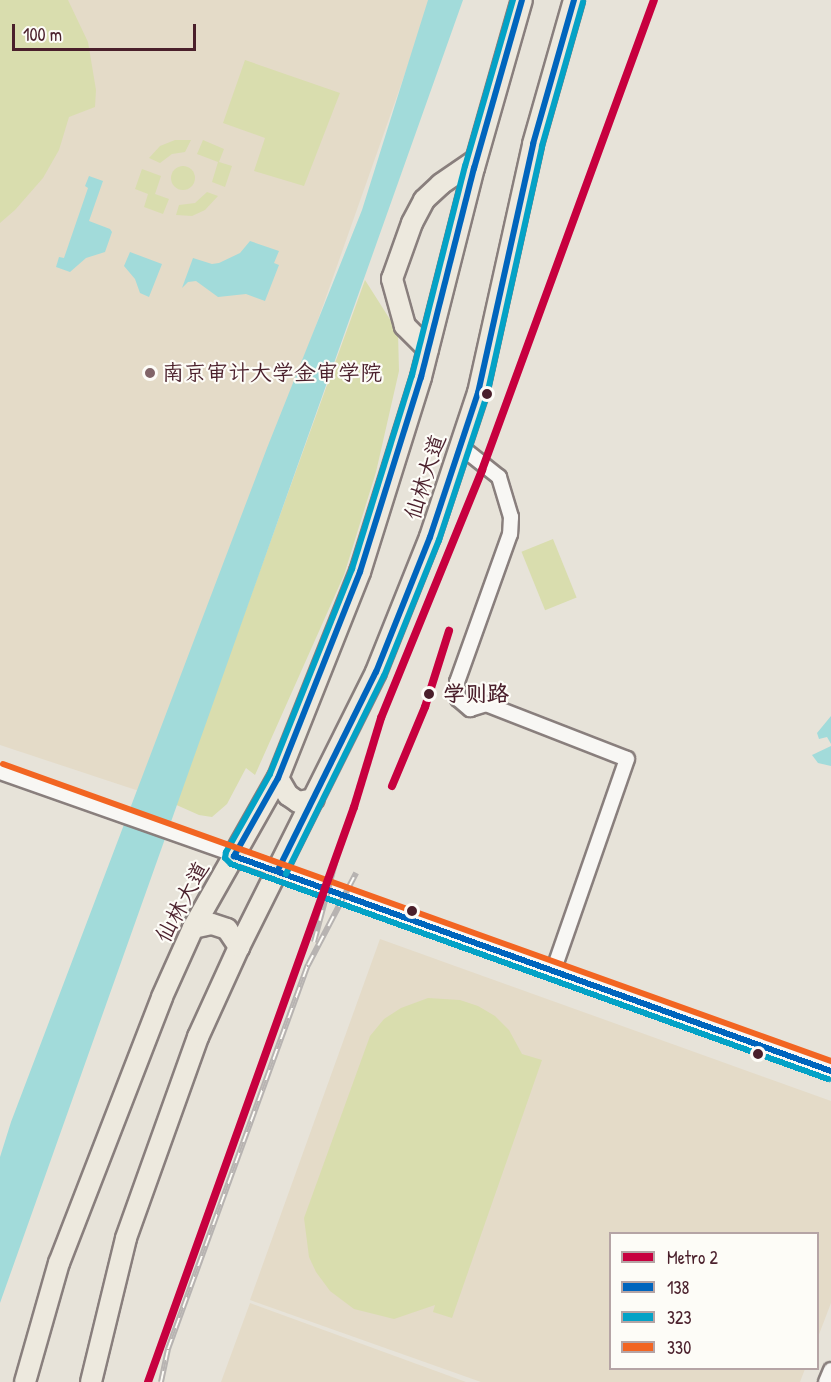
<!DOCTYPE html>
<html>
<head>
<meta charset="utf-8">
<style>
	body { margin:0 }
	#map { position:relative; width:831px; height:1382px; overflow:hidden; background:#e7e3d9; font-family:"Patrick Hand","LXGW WenKai TC",sans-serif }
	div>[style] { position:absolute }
	.built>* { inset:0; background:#e4dbc8 }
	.green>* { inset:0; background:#d9ddae; transform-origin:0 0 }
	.round { border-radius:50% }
	.water>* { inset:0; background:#a2dbda }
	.roads { filter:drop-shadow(2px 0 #897f7d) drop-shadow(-2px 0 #897f7d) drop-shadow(0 2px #897f7d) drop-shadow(0 -2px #897f7d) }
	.street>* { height:14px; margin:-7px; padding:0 7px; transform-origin:7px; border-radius:7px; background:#f8f7f4 }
	.primary>* { height:20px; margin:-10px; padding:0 10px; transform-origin:10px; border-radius:10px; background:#ede9de }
	.rail>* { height:6px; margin-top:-3px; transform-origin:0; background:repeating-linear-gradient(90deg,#fdfcf7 0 11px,#b7b3b1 0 22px); box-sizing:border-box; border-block:2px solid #b7b3b1 }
	.bus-1>* { height:6px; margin:-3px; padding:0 3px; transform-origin:3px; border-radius:3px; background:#0065bd }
	.bus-2>* { height:6px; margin:-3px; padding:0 3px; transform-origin:3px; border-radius:3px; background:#04a2c6 }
	.bus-3>* { height:6px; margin:-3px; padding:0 3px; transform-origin:3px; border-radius:3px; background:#f26522 }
	.metro-1>* { height:8px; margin:-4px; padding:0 4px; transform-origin:4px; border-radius:4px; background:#c7003f }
	.dots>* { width:16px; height:16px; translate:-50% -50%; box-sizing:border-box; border:3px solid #fdfcf7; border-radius:50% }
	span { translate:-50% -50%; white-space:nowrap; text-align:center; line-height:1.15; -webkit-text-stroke:4.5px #fdfcf7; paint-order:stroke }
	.poi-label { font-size:22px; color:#4a1f2b }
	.left { translate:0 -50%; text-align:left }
	.street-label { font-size:22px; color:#4a1f2b }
	.stop-label { font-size:22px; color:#4a1f2b; font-weight:700 }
	.legend { position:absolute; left:609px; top:1232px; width:210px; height:138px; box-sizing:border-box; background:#fdfcf7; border:2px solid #b5a4a5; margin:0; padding:8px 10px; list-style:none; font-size:18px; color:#4a1f2b }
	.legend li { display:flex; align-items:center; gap:12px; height:30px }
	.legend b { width:30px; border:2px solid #b5a4a5 }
	.scale { position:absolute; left:12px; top:24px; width:184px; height:27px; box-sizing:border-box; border:3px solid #4a1f2b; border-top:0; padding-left:8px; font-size:18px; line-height:21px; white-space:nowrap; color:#4a1f2b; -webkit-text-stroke:4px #fdfcf7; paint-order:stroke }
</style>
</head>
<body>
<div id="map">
	<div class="built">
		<div style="clip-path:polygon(0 0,431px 0,156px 778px,139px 791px,0 745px)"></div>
		<div style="clip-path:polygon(380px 939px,831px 1101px,831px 1303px,818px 1337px,818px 1234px,610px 1234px,610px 1368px,805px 1369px,800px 1382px,481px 1382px,250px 1300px)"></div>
		<div style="clip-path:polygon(250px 1303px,466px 1382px,221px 1382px)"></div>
	</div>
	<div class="green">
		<div style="clip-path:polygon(0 0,68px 0,88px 42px,96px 90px,95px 107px,69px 117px,59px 150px,43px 178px,15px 210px,0 223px)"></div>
		<div style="clip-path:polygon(245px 60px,340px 93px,304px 186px,254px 171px,265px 138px,223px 123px)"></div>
		<div style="clip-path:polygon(175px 140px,191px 140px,185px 152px,172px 154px,160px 163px,149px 158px,160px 146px)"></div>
		<div style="clip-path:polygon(203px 140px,224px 149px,219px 162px,232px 166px,225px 187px,212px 182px,218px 162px,197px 154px)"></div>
		<div class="round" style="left:171px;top:166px;width:24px;height:24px"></div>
		<div style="clip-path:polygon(142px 169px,161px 176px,155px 194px,169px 199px,163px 214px,144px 207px,148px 194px,135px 189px)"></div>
		<div style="clip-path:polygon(207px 192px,218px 196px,205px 210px,192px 216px,176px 215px,179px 205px,195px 203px)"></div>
		<div style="clip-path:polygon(365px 280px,398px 332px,399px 371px,376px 472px,344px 575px,255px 775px,246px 768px,227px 804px,212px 817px,199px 815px,172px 803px,182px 786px)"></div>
		<div style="left:553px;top:539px;width:63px;height:34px;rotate:68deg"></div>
		<div style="clip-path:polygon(428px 998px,460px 1000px,478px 1006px,495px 1016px,509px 1030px,522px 1054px,542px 1060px,452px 1318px,433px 1312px,435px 1305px,394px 1319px,354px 1309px,330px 1291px,316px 1272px,309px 1257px,304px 1218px,370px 1036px,384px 1019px,401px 1008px)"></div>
	</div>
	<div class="water">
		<div style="clip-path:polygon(428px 0,463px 0,0 1303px,0 1157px,11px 1122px,267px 448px,362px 210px)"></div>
		<div style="clip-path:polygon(89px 176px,103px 181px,89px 221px,110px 229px,112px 232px,105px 252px,86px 258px,70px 272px,56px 267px,59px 257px,64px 258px,88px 188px,85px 186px)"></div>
		<div style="clip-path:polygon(250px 241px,279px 251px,274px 263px,279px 265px,265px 301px,246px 294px,218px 297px,196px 281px,188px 282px,182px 288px,193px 258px,212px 264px,219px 263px,240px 253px)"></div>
		<div style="clip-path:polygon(130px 252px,162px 264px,149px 297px,140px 293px,135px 279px,124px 266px)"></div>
		<div style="clip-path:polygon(831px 716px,831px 744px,827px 737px,819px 739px,817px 733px)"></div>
		<div style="clip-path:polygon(831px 746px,831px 766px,818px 763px,812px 755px)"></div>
	</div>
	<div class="roads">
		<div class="street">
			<div style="left:460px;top:446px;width:50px;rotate:38.5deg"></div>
			<div style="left:499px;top:477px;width:42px;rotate:73.3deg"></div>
			<div style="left:511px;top:517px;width:17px;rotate:93deg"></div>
			<div style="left:510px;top:534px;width:157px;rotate:109.7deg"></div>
			<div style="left:457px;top:682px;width:17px;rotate:87deg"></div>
			<div style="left:458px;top:699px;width:16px;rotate:40deg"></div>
			<div style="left:470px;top:709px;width:17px;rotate:-17deg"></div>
			<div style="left:486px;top:704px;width:151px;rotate:21.3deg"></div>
			<div style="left:627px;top:759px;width:225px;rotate:109.2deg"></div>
			<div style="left:0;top:772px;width:295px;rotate:19.4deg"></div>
			<div style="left:278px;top:870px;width:588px;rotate:19.97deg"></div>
			<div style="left:826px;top:1382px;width:13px;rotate:-67deg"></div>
		</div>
		<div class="primary">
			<div style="left:428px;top:349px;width:33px;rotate:-135deg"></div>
			<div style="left:405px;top:326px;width:49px;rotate:-105.5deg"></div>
			<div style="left:392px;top:279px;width:59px;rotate:-70.3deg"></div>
			<div style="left:412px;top:223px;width:26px;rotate:-62deg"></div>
			<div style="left:424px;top:200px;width:23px;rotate:-43deg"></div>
			<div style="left:441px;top:184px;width:42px;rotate:-34.4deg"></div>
			<div style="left:278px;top:778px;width:20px;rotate:60deg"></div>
			<div style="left:288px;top:795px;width:12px;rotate:35deg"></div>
			<div style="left:298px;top:802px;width:16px;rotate:-11deg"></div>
			<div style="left:193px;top:928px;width:19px;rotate:-12deg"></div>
			<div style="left:212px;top:924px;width:16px;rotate:18deg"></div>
			<div style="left:227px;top:929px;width:22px;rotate:56deg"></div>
			<div style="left:25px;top:1382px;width:124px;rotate:-74.1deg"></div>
			<div style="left:59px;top:1263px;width:285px;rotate:-68.8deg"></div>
			<div style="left:162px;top:997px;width:76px;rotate:-65.8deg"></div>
			<div style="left:193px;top:928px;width:172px;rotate:-60.5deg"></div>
			<div style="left:278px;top:778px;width:222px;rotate:-68.3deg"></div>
			<div style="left:360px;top:572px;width:204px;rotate:-72.6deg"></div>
			<div style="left:421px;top:377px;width:216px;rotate:-75.8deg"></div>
			<div style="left:474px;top:168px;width:175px;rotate:-74.1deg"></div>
			<div style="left:91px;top:1382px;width:148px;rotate:-76.3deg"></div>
			<div style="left:126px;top:1238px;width:214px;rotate:-70.3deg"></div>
			<div style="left:198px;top:1037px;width:99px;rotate:-65.5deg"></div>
			<div style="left:239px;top:947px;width:307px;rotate:-63.5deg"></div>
			<div style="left:376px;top:672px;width:145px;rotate:-68.2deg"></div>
			<div style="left:430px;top:537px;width:152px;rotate:-71.6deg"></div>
			<div style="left:478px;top:393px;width:255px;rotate:-77.5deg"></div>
			<div style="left:533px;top:144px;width:150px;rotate:-74.1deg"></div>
		</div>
	</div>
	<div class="rail">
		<div style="left:314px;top:942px;width:93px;rotate:-75.1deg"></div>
		<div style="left:161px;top:1382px;width:34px;rotate:-78deg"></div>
		<div style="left:168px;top:1349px;width:409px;rotate:-70deg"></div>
		<div style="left:308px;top:965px;width:104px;rotate:-62.4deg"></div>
	</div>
	<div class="bus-1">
		<div style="left:522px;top:0;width:175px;rotate:105.9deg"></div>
		<div style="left:474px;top:168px;width:216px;rotate:104.2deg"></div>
		<div style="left:421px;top:377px;width:204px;rotate:107.4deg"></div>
		<div style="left:360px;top:572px;width:222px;rotate:111.7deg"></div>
		<div style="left:278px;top:778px;width:90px;rotate:119.4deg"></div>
		<div style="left:234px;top:856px;width:635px;rotate:19.81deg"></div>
		<div style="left:278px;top:870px;width:221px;rotate:-63.7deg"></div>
		<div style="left:376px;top:672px;width:145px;rotate:-68.2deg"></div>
		<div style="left:430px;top:537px;width:152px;rotate:-71.6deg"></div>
		<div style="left:478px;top:393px;width:255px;rotate:-77.5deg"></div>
		<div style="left:533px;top:144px;width:150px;rotate:-74.1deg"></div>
	</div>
	<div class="bus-2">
		<div style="left:513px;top:0;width:173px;rotate:106.1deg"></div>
		<div style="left:465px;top:166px;width:216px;rotate:104.2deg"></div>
		<div style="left:412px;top:375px;width:203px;rotate:107.2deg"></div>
		<div style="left:352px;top:569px;width:221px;rotate:111.8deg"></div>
		<div style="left:270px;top:774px;width:90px;rotate:119.4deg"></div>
		<div style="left:226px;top:852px;width:6px;rotate:99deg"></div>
		<div style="left:225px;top:858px;width:8px;rotate:45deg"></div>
		<div style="left:231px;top:864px;width:635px;rotate:19.81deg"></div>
		<div style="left:286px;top:874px;width:221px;rotate:-63.7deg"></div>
		<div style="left:384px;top:676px;width:147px;rotate:-68deg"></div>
		<div style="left:439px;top:540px;width:153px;rotate:-71.7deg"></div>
		<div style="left:487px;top:395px;width:255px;rotate:-77.5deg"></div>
		<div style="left:542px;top:146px;width:150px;rotate:-74.1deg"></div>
	</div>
	<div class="bus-3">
		<div style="left:3px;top:764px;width:880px;rotate:19.73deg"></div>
	</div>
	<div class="metro-1">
		<div style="left:392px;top:786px;width:86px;rotate:-67.3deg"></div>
		<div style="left:425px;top:707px;width:80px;rotate:-72.5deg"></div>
		<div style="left:148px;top:1382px;width:611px;rotate:-70.29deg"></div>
		<div style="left:354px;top:807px;width:93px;rotate:-73.1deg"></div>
		<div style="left:381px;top:718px;width:268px;rotate:-67.8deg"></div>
		<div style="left:482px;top:470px;width:500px;rotate:-69.9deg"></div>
	</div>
	<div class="dots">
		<div style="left:150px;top:373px;background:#816468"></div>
		<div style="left:487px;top:394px;background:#4a1f2b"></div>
		<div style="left:429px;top:694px;background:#4a1f2b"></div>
		<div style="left:412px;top:911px;background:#4a1f2b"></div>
		<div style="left:758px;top:1054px;background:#4a1f2b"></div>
	</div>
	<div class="poi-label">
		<span class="left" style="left:162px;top:373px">南京审计大学金审学院</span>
	</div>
	<div class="street-label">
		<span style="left:425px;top:477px;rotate:-72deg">仙林大道</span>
		<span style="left:182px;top:902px;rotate:-62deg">仙林大道</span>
	</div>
	<div class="stop-label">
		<span class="left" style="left:443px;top:694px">学则路</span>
	</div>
	<ul class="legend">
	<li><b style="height:8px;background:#c7003f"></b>Metro 2</li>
	<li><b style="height:8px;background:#0065bd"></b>138</li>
	<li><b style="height:8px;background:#04a2c6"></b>323</li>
	<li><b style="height:8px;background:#f26522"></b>330</li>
	</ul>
	<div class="scale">100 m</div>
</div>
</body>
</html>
